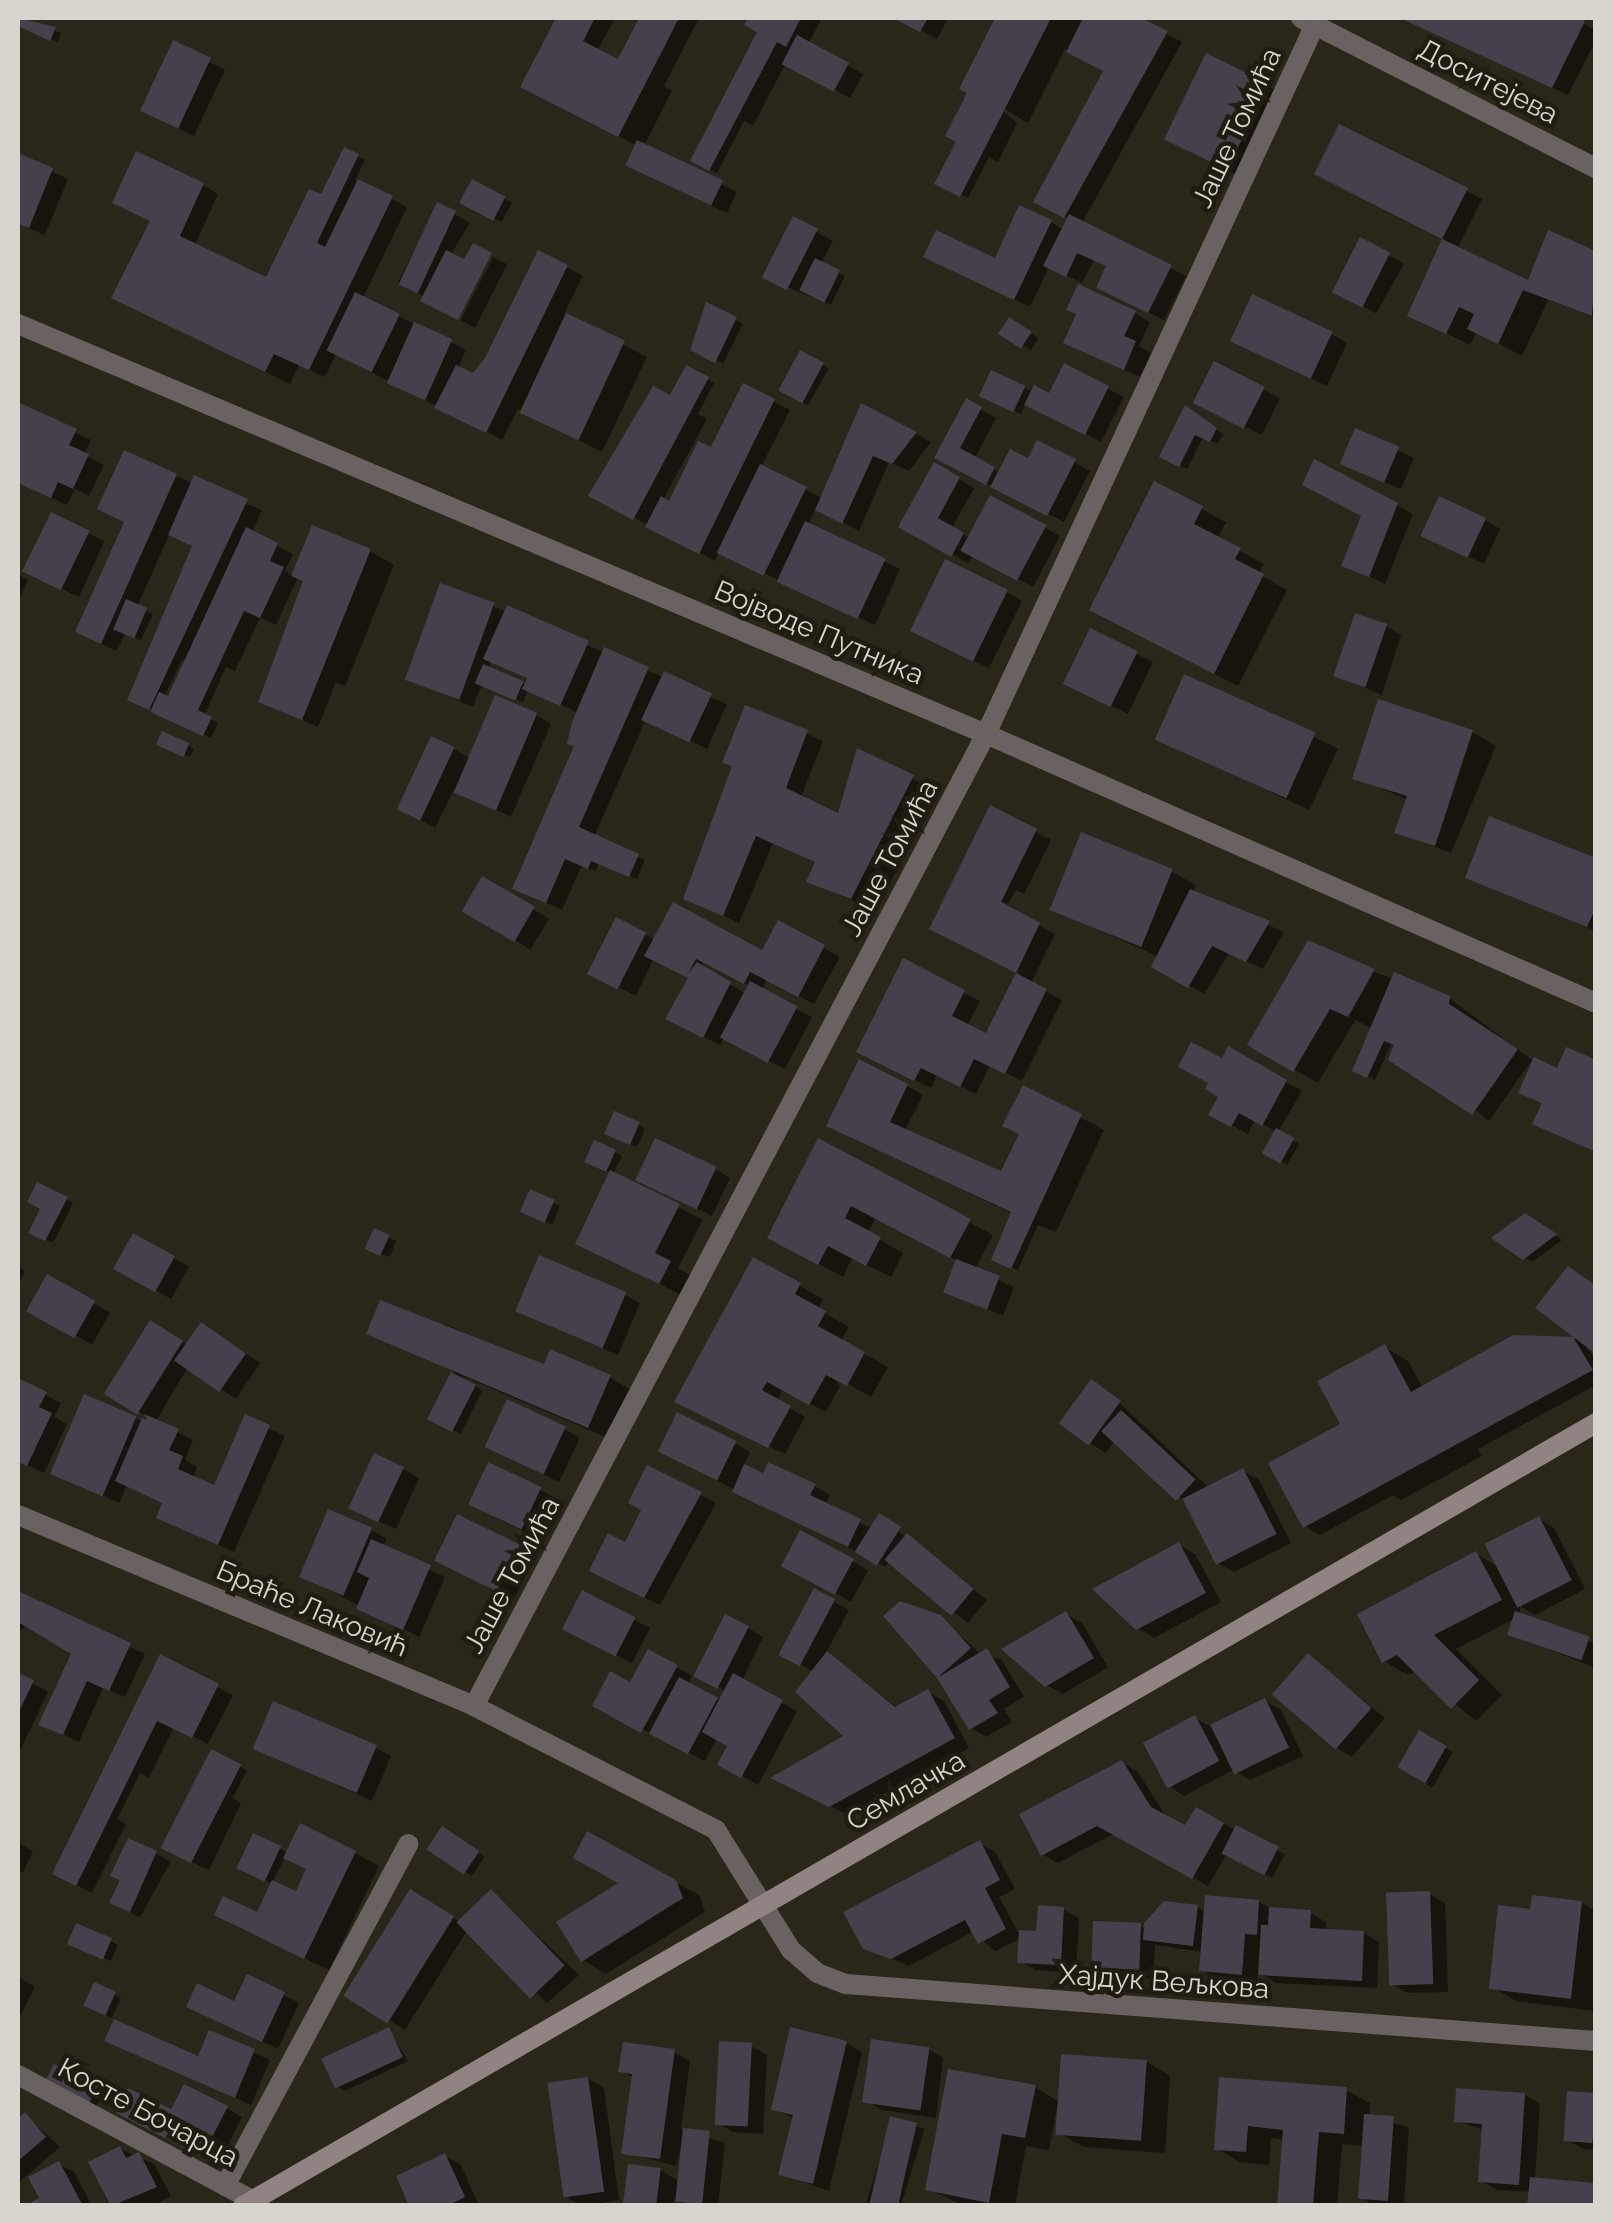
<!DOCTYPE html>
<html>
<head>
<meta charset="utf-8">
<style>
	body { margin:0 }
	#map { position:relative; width:1613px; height:2223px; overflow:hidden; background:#2a261a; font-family:Raleway,sans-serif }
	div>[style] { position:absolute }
	.shadow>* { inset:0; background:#0007; transform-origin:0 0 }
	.building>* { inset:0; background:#47404c; transform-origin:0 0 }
	.street>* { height:20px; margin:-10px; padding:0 10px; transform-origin:10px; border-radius:10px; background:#696261 }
	.secondary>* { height:20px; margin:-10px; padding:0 10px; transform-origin:10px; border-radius:10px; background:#8f8481 }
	span { translate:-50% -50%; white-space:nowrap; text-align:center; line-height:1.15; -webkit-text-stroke:9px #201c11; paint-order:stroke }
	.street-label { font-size:28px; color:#d8d5ce }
	.frame { position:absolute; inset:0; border:20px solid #d8d5ce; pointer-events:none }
</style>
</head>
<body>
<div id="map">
	<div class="shadow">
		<div style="clip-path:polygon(18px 18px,61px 33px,58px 42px,18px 24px)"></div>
		<div style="clip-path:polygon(559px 18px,615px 18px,597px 51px,619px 62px,642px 18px,699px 18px,664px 86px,672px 91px,644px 146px,737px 192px,727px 213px,644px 173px,637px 146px,523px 86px)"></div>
		<div style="clip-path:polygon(751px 18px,822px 18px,808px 44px,863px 74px,850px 98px,786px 63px,753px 126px,744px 121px,717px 173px,693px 160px,760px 31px,747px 24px)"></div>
		<div style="clip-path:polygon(897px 18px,948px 18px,937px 39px)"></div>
		<div style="clip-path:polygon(997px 18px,1136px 18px,1182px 42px,1082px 223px,1186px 276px,1164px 320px,1115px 296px,1109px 267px,1094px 260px,1082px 283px,1049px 267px,1030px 307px,942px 265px,996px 261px,1051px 222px,1064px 230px,1069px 219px,1037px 201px,1106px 71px,1065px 49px,1028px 123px,994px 103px,1017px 123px,998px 162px,989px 157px,968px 198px,938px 183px,959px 141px,970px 93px,962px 88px)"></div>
		<div style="clip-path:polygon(1404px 18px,1573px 18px,1596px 30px,1596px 40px,1568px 95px)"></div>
		<div style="clip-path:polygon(174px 44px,225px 70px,194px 136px,158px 119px)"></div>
		<div style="clip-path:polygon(1268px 86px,1291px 100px,1251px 182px,1190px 152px)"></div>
		<div style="clip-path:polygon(1341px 127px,1482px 199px,1457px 249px,1530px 283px,1596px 253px,1596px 318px,1548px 300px,1522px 356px,1477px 332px,1470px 345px,1410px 315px,1445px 239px,1333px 182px)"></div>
		<div style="clip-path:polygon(345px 150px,365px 160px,355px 180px,407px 207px,363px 298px,466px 350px,458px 368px,473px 376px,487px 359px,539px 253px,583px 276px,564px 314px,647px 357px,602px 452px,518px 409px,502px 440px,336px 354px,325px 377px,299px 365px,290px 384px,130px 306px,203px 185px,218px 194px,195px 245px,277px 285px,310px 192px,338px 201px,325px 193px)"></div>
		<div style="clip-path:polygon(18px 156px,68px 179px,45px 235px,18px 224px)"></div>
		<div style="left:473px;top:182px;width:44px;height:22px;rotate:28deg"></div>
		<div style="clip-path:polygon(438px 205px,470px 223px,425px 297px,398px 282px)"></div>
		<div style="clip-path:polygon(794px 220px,833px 241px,821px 264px,845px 276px,831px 305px,782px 285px)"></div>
		<div style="left:1361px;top:240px;width:49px;height:57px;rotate:29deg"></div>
		<div style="left:493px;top:257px;width:16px;height:71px;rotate:27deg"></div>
		<div style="clip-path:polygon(708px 306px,743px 324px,723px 364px,693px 349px)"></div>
		<div style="clip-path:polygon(1134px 313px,1150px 322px,1139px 346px,1151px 353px,1140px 377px,1082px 351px,1079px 314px)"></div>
		<div style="left:1010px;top:321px;width:33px;height:14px;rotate:31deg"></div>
		<div style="clip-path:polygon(1331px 334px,1347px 343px,1327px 386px,1248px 349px)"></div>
		<div style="left:801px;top:353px;width:32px;height:42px;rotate:30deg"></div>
		<div style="clip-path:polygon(1215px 364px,1280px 398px,1262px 435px,1212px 411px)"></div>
		<div style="clip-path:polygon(1065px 367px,1124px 397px,1101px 442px,1026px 402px,1021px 414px,989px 399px,1023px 388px,1050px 396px)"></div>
		<div style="clip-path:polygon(687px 368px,714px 383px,698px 414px,707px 419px,663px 500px,670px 504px,713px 450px,744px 387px,790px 410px,761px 467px,822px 498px,862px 406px,931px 442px,909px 471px,889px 462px,859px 531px,816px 508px,808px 525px,900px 569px,875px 625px,719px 552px,715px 561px,591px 495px,671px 399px)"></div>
		<div style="clip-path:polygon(967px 402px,996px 418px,975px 458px,1000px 473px,1029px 462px,1074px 462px,1090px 471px,1064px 522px,953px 466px)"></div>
		<div style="clip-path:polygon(18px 406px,91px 440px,84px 455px,104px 465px,89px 496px,75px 489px,67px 505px,18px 482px)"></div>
		<div style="clip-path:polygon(1187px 408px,1223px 434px,1218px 444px,1203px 437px,1187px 469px,1163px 456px)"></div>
		<div style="clip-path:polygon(1356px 432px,1414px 458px,1401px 489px,1359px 471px)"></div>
		<div style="clip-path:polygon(935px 465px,974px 488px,952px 528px,970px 538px,991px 498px,1060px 536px,1033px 587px,973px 554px,968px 563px,901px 526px)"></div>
		<div style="clip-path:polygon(evenodd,176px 476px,262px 510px,252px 533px,293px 554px,285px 571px,294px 576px,370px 551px,394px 565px,345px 686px,336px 682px,318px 727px,261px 701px,305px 581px,298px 577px,276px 625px,260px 618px,235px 671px,226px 667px,204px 716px,218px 723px,211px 738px,137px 703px,194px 546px,170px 533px,137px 607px,153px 614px,141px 640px,125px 633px,117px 651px,93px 640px,176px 476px,182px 660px,186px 662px,169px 700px,164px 697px,182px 660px)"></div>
		<div style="clip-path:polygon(1155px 484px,1226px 522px,1217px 539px,1264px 564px,1258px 574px,1287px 590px,1238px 686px,1116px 623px)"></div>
		<div style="clip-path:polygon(1397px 505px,1413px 514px,1385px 584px,1345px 565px,1364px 516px)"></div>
		<div style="clip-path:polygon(1485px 520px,1500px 529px,1484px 564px,1440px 544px)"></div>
		<div style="clip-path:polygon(89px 533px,104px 542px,79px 597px,42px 580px)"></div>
		<div style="clip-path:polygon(18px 574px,28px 580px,18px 602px)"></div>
		<div style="clip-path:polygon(1006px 592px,1022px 601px,989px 668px,929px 639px)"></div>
		<div style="clip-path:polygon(evenodd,493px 606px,727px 704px,707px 749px,646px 719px,594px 837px,645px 860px,637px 879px,599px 862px,596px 871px,582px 865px,562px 910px,515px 888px,577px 746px,576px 712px,528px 689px,523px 702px,482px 684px,473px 707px,407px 678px,493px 606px,491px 661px,529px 679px,526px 685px,488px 668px,491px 661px)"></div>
		<div style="clip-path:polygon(1386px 626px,1401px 635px,1382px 695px,1337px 676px)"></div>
		<div style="clip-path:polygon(1091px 631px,1153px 662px,1128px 714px,1082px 692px)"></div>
		<div style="left:1185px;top:677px;width:169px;height:68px;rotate:25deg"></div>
		<div style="clip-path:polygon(746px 708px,823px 741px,801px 797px,839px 816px,859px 752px,937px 791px,876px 911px,809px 881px,817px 863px,773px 843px,739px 923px,686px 898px,734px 766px)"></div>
		<div style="clip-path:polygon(536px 715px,551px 724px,511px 817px,454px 790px,435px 828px,414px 817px,454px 749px,471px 759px)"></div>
		<div style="clip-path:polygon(1472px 732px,1496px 746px,1451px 853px,1397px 832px,1408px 800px,1355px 777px)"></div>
		<div style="clip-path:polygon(163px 745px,188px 745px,194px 749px,190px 757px)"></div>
		<div style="clip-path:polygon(991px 809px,1051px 840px,1024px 894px,1016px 890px,1008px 904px,982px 896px,1055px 934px,1031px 983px,1062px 1000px,1022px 1081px,990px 1065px,976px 1094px,937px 1075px,931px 1088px,859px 1051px,904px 962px,980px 1001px,967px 1026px,987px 1036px,1019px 973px,932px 928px,955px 882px,966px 883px,957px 878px)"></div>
		<div style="clip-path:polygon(1082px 835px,1172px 872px,1196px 885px,1193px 893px,1284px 932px,1263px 969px,1229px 953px,1204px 994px,1154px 966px,1159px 957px,1052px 909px)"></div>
		<div style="clip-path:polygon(1596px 861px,1596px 931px,1468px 877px)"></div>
		<div style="left:483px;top:879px;width:77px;height:36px;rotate:31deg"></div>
		<div style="clip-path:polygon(evenodd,617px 920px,656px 940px,763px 954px,779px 924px,840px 957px,814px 1004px,767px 979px,761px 990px,812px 1017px,785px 1069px,724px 1037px,720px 1045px,684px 1027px,691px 978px,654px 958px,636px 996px,608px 982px,617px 920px,703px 963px,750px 986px,746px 994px,701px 967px,703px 963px)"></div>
		<div style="clip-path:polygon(1374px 972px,1449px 998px,1532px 1060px,1489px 1121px,1391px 1044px,1375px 1080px,1355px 1070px,1373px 1029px,1355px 1020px,1318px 1083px,1250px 1044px)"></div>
		<div style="clip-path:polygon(1229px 1050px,1302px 1091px,1278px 1132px,1299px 1144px,1287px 1165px,1264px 1152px,1277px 1132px,1255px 1120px,1248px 1134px,1211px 1114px,1221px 1096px,1211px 1082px)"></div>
		<div style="clip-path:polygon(907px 1086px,923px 1095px,904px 1132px,1002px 1174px,1080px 1117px,1104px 1130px,1056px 1232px,1038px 1225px,1018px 1270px,1001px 1263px,1013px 1214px,845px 1133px)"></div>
		<div style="clip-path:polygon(638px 1125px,645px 1129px,637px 1147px,613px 1137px)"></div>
		<div style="clip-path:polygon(819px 1142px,993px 1235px,975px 1269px,1014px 1287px,1003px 1316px,947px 1292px,958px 1261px,876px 1217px,868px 1233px,903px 1253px,891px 1277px,852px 1258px,843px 1277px,794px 1250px)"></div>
		<div style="clip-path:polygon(615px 1152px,622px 1156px,613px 1174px,703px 1220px,678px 1268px,693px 1277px,683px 1296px,578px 1243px,612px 1173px,594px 1165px)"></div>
		<div style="clip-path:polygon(715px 1169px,730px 1178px,712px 1216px,654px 1188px)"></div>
		<div style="clip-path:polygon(38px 1185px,73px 1203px,53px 1243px,31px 1232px,43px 1208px)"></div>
		<div style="clip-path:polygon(553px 1203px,560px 1206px,552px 1225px,530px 1215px)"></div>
		<div style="clip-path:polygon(1525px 1216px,1562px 1240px,1532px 1262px,1495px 1238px)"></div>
		<div style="clip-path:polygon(375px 1232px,396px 1241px,390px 1257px,375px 1252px)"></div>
		<div style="left:134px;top:1236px;width:63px;height:37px;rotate:29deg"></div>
		<div style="clip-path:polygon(754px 1260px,823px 1299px,818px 1309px,849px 1327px,841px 1341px,888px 1367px,871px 1397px,832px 1375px,840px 1386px,826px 1412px,783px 1389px,777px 1401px,805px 1417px,785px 1454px,692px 1410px)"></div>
		<div style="clip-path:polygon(18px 1267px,25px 1271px,18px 1286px)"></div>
		<div style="left:48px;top:1278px;width:71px;height:37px;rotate:29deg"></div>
		<div style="clip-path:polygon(624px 1294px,640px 1303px,618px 1355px,534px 1319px)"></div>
		<div style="clip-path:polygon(151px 1324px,188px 1345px,217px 1334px,260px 1363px,236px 1399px,188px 1367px,156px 1421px,193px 1440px,185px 1460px,197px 1467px,193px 1478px,215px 1488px,246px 1417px,285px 1436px,234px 1552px,175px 1526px,165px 1503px,127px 1485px,119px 1503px,53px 1473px,136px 1418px,143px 1422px,146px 1416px,108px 1394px)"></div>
		<div style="clip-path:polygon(444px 1324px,545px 1367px,609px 1377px,633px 1391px,613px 1440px,460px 1375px,482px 1391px,461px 1434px,431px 1419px,454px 1372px,445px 1367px)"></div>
		<div style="clip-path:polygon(1514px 1337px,1580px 1339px,1596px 1360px,1596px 1385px,1478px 1449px,1482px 1456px,1401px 1500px,1393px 1495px,1320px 1535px,1305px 1526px,1384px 1347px,1408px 1361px,1423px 1388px)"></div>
		<div style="clip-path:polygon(18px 1381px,61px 1403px,54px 1417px,67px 1424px,44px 1473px,18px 1461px)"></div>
		<div style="clip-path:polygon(1107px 1391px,1210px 1489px,1243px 1471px,1259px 1480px,1291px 1543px,1234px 1572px,1218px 1563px,1187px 1503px,1115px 1440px,1106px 1453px,1091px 1444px)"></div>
		<div style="clip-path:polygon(564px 1429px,580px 1438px,559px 1482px,503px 1455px)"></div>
		<div style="clip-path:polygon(735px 1443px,750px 1452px,743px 1467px,814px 1486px,830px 1495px,825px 1505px,872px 1529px,880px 1517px,987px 1600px,968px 1623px,889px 1561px,886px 1567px,675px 1459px)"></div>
		<div style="clip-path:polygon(489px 1465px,556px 1498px,537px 1538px,486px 1513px)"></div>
		<div style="clip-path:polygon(648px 1468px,716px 1503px,660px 1605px,607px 1579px,644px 1510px)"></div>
		<div style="clip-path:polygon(403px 1469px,419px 1478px,396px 1529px,368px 1517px)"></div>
		<div style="clip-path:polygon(459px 1518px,535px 1556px,515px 1598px,454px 1569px)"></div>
		<div style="clip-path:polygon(1539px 1519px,1554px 1528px,1585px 1589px,1535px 1615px,1520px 1606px,1520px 1616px,1596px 1643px,1596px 1668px,1510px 1634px,1516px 1618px,1456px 1649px,1502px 1695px,1476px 1721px,1416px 1671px,1408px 1675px,1384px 1661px,1476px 1554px,1500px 1568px)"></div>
		<div style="clip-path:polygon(371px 1530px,387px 1539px,383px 1547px,445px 1577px,419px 1637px,302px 1576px)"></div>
		<div style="left:801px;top:1533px;width:77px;height:36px;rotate:29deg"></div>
		<div style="clip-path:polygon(1179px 1545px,1195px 1554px,1221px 1602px,1154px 1638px,1138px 1628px)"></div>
		<div style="clip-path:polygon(815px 1591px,849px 1610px,826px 1653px,898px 1708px,928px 1692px,944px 1701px,969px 1748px,846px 1814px,789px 1786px,847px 1737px,814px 1672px,781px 1654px)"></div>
		<div style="clip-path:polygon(18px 1594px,145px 1654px,125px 1697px,103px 1688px,79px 1742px,42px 1724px,74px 1653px,26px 1625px,18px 1634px)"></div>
		<div style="clip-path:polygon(1066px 1614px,1082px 1623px,1108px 1667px,1063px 1694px,1047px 1685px)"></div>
		<div style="clip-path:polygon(886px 1617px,940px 1617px,981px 1654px,1002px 1660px,1024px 1697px,1004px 1709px,1012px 1722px,986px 1737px,971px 1728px,940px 1676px)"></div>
		<div style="clip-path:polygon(634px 1620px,650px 1628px,632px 1663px,581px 1637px)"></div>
		<div style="clip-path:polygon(748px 1628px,763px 1637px,742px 1681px,797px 1711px,758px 1785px,720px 1764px,730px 1745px,717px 1738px,705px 1761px,595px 1705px,631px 1685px,649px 1652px,692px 1676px,688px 1684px,721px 1702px,726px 1691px,698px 1676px)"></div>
		<div style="clip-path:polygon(1309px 1656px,1385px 1718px,1352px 1757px,1337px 1748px)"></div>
		<div style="clip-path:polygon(161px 1658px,233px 1695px,208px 1744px,174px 1727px,149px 1778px,140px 1773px,117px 1819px,126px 1824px,92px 1893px,70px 1882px)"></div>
		<div style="clip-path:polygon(18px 1675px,48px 1692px,18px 1755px)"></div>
		<div style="clip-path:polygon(1265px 1701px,1281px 1710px,1303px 1756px,1250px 1780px,1233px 1770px,1184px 1796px,1169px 1786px,1195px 1718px,1211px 1727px)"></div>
		<div style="clip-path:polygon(1420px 1733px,1453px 1752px,1432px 1788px,1426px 1784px)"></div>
		<div style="clip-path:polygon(256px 1748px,376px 1748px,391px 1756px,372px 1801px)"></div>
		<div style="clip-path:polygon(212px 1752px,247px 1770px,233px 1798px,241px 1803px,209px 1870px,181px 1857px)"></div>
		<div style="clip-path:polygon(1122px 1763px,1138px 1772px,1167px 1818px,1186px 1829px,1196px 1810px,1285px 1854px,1272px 1878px,1227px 1854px,1208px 1886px,1115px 1833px,1058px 1863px,1042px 1854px)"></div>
		<div style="left:443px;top:1829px;width:50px;height:23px;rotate:34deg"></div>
		<div style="clip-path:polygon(254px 1836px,288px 1853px,355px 1853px,379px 1866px,329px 1970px,241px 1928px,297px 1895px,308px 1870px,285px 1857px,272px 1883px,246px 1871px)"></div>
		<div style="clip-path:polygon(18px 1843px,33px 1851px,23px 1873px,18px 1870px)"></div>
		<div style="clip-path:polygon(979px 1843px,995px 1852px,1015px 1889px,999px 1897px,1018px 1932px,1039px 1934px,1063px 1909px,1079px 1918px,1076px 1973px,1036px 1970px,1020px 1961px,1021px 1938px,995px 1951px,972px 1932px,909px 1966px,864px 1947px)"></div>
		<div style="left:155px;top:1853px;width:18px;height:64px;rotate:29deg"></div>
		<div style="clip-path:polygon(675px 1882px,700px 1896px,705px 1912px,606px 1974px,583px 1960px,623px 1884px)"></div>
		<div style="clip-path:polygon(411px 1892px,458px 1921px,491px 1892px,579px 1975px,547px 2003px,468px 1929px,405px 2030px,347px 1995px)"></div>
		<div style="clip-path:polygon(1429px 1894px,1445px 1903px,1448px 1992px,1408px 1993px,1392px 1984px)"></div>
		<div style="clip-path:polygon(1259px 1902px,1273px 1910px,1310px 1913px,1326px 1922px,1326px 1931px,1364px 1933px,1379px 1942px,1377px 1988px,1276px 1983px,1258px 1972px,1257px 1982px,1217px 1979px,1202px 1970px,1203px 1952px,1155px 1945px,1153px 1979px,1109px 1976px,1093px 1967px,1140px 1926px,1146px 1929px,1197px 1907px,1206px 1912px)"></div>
		<div style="clip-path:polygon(1582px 1903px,1596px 1911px,1595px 2011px,1516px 2001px,1492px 1987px,1533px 1912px)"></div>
		<div style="clip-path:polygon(77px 1926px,118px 1945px,111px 1961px,77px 1947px)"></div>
		<div style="clip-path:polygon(18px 1977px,35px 1987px,18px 2020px)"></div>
		<div style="clip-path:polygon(248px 1977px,299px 2003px,278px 2049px,205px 2014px,236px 2004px)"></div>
		<div style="clip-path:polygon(95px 1985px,121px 1998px,112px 2018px,93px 2009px)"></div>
		<div style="clip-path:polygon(389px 2030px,408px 2061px,345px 2091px,338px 2087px)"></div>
		<div style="clip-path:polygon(211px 2033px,270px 2060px,251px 2105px,177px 2071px,200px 2059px)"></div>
		<div style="clip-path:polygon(846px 2043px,862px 2052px,829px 2191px,781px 2174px,794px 2119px,774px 2109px)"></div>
		<div style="clip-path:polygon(751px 2046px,767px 2055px,763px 2134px,733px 2132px,718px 2123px)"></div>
		<div style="clip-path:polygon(928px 2049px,943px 2058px,936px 2118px,882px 2110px,866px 2101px)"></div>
		<div style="clip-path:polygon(674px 2052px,690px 2061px,681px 2130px,725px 2143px,718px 2206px,687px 2206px,674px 2198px,674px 2206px,627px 2206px,660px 2170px,679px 2181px,685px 2132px,676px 2166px,624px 2152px,634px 2078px,621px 2071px)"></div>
		<div style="clip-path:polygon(1147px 2062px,1170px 2076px,1165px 2153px,1083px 2147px,1059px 2133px,1057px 2108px,1049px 2150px,1026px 2146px,1015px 2206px,965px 2206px,928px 2189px,1035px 2087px,1061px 2103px)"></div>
		<div style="left:56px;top:2067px;width:54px;height:17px;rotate:28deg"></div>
		<div style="clip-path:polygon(588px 2079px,604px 2088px,619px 2200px,582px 2206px,566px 2197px)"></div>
		<div style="clip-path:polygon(1222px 2079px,1346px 2090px,1370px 2103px,1369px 2117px,1409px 2127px,1404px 2206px,1375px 2206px,1361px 2197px,1365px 2146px,1342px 2144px,1337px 2206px,1280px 2206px,1285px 2140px,1271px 2138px,1269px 2165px,1240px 2162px,1216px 2148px)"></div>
		<div style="clip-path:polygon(1525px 2095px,1540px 2104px,1535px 2180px,1594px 2185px,1596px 2206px,1529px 2206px,1531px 2192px,1497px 2190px,1481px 2181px,1484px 2130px,1457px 2121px)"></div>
		<div style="clip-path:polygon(1596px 2096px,1596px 2150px,1583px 2149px,1567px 2140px)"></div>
		<div style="clip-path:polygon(226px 2108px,242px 2117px,219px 2163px,135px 2121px)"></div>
		<div style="clip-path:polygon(25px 2115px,60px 2147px,18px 2183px,18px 2122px)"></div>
		<div style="left:892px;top:2119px;width:34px;height:89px;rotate:17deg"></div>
		<div style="clip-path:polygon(120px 2149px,154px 2164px,171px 2196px,152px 2206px,114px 2206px,92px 2163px)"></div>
		<div style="clip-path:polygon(445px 2156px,461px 2165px,479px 2206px,412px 2206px)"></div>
		<div style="clip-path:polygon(59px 2164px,75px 2173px,92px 2206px,30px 2206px,43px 2199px)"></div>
	</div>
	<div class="building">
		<div style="clip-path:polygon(18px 18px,56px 27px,50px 41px,18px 26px)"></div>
		<div style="clip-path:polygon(556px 18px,595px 18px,583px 41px,618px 59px,639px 18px,679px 18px,618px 137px,520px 87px)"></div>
		<div style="clip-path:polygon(748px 18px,801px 18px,786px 47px,777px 42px,709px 171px,690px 161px,757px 32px,744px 25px)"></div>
		<div style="clip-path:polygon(893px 18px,928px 18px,920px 32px)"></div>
		<div style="clip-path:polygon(995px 18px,1051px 18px,960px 197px,934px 184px,956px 142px,945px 136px,967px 93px,959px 89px)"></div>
		<div style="clip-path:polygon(1083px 18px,1141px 18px,1168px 31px,1064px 218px,1033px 202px,1103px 71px,1066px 52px)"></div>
		<div style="clip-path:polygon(1400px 18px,1578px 18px,1585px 21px,1552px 88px)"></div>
		<div style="left:797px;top:35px;width:59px;height:33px;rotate:28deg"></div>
		<div style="left:173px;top:40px;width:42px;height:78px;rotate:25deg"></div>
		<div style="left:1206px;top:53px;width:70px;height:96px;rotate:26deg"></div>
		<div style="clip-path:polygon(1339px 124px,1468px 188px,1442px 239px,1528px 280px,1548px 230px,1596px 251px,1592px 316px,1523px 290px,1498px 344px,1467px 329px,1474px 314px,1459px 307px,1446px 334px,1407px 316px,1442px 239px,1314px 174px)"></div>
		<div style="left:637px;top:140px;width:95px;height:28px;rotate:25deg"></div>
		<div style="clip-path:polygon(344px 147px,359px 154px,317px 243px,325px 247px,358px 179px,393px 196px,309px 370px,274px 354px,265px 372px,111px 298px,150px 221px,112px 203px,136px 151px,204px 183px,180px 236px,266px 277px,309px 189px,321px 194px)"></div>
		<div style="clip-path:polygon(18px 153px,53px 168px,29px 228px,18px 224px)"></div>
		<div style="left:472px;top:179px;width:38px;height:27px;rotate:28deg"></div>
		<div style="left:437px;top:202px;width:21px;height:91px;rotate:25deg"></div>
		<div style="clip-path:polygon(1019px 205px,1052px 220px,1014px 300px,923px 257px,936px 230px,995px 258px)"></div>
		<div style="clip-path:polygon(1069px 214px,1172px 265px,1148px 313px,1096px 288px,1106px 266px,1077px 253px,1066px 277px,1043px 266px)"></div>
		<div style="left:793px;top:216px;width:28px;height:69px;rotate:27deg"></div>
		<div style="left:1360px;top:237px;width:34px;height:62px;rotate:27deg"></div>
		<div style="clip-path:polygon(473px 243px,492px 253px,458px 320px,420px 301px,446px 250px,464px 259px)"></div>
		<div style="clip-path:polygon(538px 250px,568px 265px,486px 433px,434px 408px,456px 365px,473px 373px,485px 358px)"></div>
		<div style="left:815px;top:258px;width:28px;height:36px;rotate:26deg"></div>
		<div style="clip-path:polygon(1078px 284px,1136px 311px,1124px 336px,1136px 341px,1124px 370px,1063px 343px,1076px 314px,1066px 310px)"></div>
		<div style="left:355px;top:292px;width:50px;height:65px;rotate:26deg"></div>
		<div style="left:1252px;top:294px;width:89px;height:52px;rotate:25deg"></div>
		<div style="clip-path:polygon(706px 302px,737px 317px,715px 363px,690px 350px)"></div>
		<div style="left:566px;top:313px;width:65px;height:110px;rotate:25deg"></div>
		<div style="left:1009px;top:317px;width:27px;height:20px;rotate:33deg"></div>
		<div style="left:414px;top:322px;width:42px;height:67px;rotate:24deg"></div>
		<div style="left:800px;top:350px;width:27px;height:46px;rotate:28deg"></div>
		<div style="left:1214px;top:361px;width:57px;height:47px;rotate:27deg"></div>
		<div style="clip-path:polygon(1064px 363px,1109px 386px,1085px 435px,1024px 405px,1034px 385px,1049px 393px)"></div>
		<div style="clip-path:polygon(686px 365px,709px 377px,633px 520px,588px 496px,653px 386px,670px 395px)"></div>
		<div style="left:991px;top:370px;width:38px;height:29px;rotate:25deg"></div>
		<div style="clip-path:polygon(743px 383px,775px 399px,699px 554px,645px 527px,661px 496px,669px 501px,698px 441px,711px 447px)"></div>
		<div style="clip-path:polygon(966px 398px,982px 407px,960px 448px,995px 467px,986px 485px,934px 458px)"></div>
		<div style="clip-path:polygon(20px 403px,77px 429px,69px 445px,89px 454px,73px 489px,58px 482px,51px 498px,18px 483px)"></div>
		<div style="clip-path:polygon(861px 403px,917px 432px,892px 464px,873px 456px,842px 524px,815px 510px)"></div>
		<div style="clip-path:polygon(1185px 405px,1217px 428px,1210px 442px,1195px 435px,1179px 467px,1159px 457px)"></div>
		<div style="left:1355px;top:428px;width:48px;height:39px;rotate:23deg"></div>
		<div style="clip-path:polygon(1037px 440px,1076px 459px,1047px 516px,990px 487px,1010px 449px,1028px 458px)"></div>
		<div style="clip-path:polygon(124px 450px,177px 474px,101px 644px,75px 632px,124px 522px,97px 509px)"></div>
		<div style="clip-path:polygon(1314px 459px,1398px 503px,1369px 577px,1341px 566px,1361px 516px,1302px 485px)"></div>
		<div style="clip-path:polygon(934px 462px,960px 477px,938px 518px,964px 533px,951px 557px,898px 527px)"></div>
		<div style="left:760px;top:464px;width:52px;height:99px;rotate:26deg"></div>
		<div style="clip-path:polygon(194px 475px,248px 499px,149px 710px,127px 700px,192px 546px,168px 535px)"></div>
		<div style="clip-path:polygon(1154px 481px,1203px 506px,1194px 524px,1241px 548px,1235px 559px,1264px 574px,1214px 674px,1089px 610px)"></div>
		<div style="left:990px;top:495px;width:64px;height:63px;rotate:28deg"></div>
		<div style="left:1439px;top:496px;width:52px;height:44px;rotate:25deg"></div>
		<div style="left:51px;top:512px;width:43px;height:66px;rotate:26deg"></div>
		<div style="left:805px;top:521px;width:89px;height:67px;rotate:25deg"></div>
		<div style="clip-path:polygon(312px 525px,371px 549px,302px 720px,258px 702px,303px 581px,291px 576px)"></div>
		<div style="clip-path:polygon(246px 527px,278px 543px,270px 561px,284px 567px,260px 618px,244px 611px,198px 710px,212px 717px,203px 736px,150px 712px,159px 692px,168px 696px)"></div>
		<div style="left:945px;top:559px;width:70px;height:80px;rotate:26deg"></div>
		<div style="left:440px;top:583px;width:58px;height:103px;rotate:20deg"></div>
		<div style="left:126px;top:599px;width:23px;height:33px;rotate:23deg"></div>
		<div style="clip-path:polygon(507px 605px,589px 641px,560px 706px,522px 689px,527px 678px,483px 659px)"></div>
		<div style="left:1355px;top:613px;width:34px;height:67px;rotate:19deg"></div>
		<div style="left:1090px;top:628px;width:53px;height:62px;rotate:26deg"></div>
		<div style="clip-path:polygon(604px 647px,649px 667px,579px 827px,639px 854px,629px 877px,591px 861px,588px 869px,565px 859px,546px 903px,512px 889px,574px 746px,567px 744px,572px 722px)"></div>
		<div style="left:483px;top:664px;width:44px;height:21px;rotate:23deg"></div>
		<div style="left:664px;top:671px;width:53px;height:54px;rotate:25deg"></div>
		<div style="left:1184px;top:674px;width:144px;height:72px;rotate:24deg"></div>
		<div style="left:495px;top:695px;width:46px;height:106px;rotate:23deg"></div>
		<div style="clip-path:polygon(1378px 699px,1473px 730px,1435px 846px,1394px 833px,1407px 796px,1352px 779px)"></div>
		<div style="clip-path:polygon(745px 705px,808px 730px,786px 788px,838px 813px,857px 748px,914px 775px,851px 899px,806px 882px,815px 862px,756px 836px,723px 916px,683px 899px,732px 766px,722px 763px)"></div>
		<div style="left:162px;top:731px;width:30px;height:15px;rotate:24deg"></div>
		<div style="left:431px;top:736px;width:26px;height:81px;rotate:25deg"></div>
		<div style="clip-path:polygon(990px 805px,1037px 829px,1001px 902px,1040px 923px,1016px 973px,1047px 989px,1005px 1074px,974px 1059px,960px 1087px,921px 1068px,914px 1081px,856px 1052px,903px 958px,965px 990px,952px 1016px,986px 1033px,1016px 973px,929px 929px)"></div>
		<div style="clip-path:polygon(1489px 816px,1596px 858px,1596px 907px,1587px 927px,1465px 878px)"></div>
		<div style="left:1081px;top:832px;width:99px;height:84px;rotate:22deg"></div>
		<div style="left:482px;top:876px;width:61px;height:41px;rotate:30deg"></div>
		<div style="clip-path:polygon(1190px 889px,1270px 921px,1246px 962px,1212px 946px,1188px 988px,1151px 967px)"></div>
		<div style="clip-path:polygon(673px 902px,762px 950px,778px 920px,825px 945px,798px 997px,750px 972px,744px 984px,696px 959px,688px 974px,697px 962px,731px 982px,703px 1038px,665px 1019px,688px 978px,644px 956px)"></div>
		<div style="left:616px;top:917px;width:34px;height:64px;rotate:27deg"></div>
		<div style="clip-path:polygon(1308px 940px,1375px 969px,1348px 1017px,1330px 1009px,1293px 1072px,1247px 1045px)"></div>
		<div style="clip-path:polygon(1394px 972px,1450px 996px,1449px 1004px,1518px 1049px,1472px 1115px,1388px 1060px,1394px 1045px,1384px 1041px,1367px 1078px,1352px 1071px)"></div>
		<div style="left:750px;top:981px;width:54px;height:64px;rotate:28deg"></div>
		<div style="clip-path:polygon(1191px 1042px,1222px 1058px,1228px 1046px,1287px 1080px,1262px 1126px,1239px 1113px,1231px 1127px,1208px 1115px,1218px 1097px,1205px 1089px,1208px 1083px,1178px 1067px)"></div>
		<div style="clip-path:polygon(1566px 1047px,1596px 1060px,1596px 1152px,1532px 1124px,1542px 1103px,1518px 1093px,1534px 1057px,1557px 1068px)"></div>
		<div style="clip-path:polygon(859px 1059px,908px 1084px,890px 1122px,1001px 1171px,1019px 1134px,1002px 1126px,1023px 1085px,1082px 1114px,1011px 1269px,991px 1260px,1011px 1212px,826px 1126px)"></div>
		<div style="left:614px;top:1111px;width:28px;height:25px;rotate:23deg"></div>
		<div style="left:1276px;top:1128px;width:21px;height:29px;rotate:29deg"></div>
		<div style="left:655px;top:1138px;width:68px;height:47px;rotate:25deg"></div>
		<div style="clip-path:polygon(818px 1138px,971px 1219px,950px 1258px,851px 1206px,845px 1218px,881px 1237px,866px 1266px,828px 1246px,818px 1265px,767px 1238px)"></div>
		<div style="left:594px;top:1140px;width:24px;height:24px;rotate:24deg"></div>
		<div style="clip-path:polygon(610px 1170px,680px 1204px,655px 1253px,671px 1261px,659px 1284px,575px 1244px)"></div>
		<div style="clip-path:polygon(37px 1182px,68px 1197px,45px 1241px,28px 1233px,40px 1209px,27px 1202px)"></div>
		<div style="left:530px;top:1189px;width:27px;height:25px;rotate:24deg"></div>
		<div style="clip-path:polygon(1525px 1213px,1557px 1234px,1523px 1260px,1491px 1238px)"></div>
		<div style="left:374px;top:1228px;width:17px;height:23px;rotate:24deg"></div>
		<div style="left:133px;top:1233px;width:48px;height:41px;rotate:29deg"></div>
		<div style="left:539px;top:1255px;width:95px;height:61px;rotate:23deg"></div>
		<div style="clip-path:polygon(753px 1257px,801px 1283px,795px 1294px,826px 1311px,818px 1326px,865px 1352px,847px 1386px,826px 1375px,809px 1405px,767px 1382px,762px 1390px,791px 1406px,768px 1448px,674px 1402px)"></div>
		<div style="left:956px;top:1259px;width:47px;height:36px;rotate:21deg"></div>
		<div style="clip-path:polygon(1568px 1266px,1596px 1286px,1596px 1354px,1535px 1308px)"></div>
		<div style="left:47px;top:1274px;width:55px;height:43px;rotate:29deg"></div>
		<div style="clip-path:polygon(380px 1300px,544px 1364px,550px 1349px,611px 1375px,588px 1428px,366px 1334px)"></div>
		<div style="left:150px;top:1320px;width:39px;height:87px;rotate:32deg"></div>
		<div style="left:201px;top:1322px;width:55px;height:47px;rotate:35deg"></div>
		<div style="clip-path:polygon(1513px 1335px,1573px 1337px,1593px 1370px,1303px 1528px,1268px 1463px,1340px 1424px,1317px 1381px,1385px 1344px,1411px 1392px)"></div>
		<div style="left:451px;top:1372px;width:28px;height:53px;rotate:27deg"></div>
		<div style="clip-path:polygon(18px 1378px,47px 1392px,39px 1407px,52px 1413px,27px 1466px,18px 1462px)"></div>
		<div style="left:1091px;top:1379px;width:37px;height:55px;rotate:36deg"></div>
		<div style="left:84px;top:1394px;width:57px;height:87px;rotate:23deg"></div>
		<div style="left:507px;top:1399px;width:65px;height:53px;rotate:25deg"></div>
		<div style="left:1121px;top:1410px;width:102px;height:29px;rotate:43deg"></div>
		<div style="left:677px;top:1412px;width:66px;height:44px;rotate:26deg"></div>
		<div style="clip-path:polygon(144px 1414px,179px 1429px,169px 1450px,183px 1456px,178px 1469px,214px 1485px,245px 1414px,270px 1425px,218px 1545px,156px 1518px,162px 1503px,115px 1481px,142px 1418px,147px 1420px)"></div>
		<div style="left:374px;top:1453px;width:33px;height:61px;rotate:25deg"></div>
		<div style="left:488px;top:1462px;width:59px;height:47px;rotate:25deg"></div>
		<div style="clip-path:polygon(768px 1462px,816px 1484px,810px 1495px,861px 1519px,848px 1547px,732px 1492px,744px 1464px,763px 1473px)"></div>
		<div style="clip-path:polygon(647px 1465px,702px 1492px,644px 1598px,589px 1571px,608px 1533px,625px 1542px,641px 1510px,628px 1503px)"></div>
		<div style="left:1243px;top:1468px;width:74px;height:68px;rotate:63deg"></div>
		<div style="left:328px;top:1509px;width:48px;height:74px;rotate:23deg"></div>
		<div style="left:879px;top:1513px;width:26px;height:46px;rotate:32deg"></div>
		<div style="left:457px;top:1514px;width:70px;height:52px;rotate:26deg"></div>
		<div style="left:1539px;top:1516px;width:72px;height:61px;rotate:63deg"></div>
		<div style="left:800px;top:1530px;width:61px;height:41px;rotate:28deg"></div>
		<div style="left:907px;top:1533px;width:87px;height:35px;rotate:40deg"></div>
		<div style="clip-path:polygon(371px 1539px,431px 1565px,403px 1630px,356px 1609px,369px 1578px,357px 1572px)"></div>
		<div style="clip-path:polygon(1179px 1542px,1206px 1593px,1136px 1630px,1092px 1589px)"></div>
		<div style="clip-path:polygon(1476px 1551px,1502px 1600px,1434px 1635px,1479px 1680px,1451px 1709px,1397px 1655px,1382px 1663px,1357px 1614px)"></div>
		<div style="left:814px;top:1588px;width:24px;height:76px;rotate:28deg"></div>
		<div style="left:582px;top:1590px;width:60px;height:44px;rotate:27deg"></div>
		<div style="clip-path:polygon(18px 1591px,131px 1643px,109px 1691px,87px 1681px,63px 1735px,38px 1725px,71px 1654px,18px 1622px)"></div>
		<div style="clip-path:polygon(900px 1601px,941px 1615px,971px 1648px,937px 1678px,987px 1648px,1010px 1687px,989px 1700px,998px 1713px,969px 1730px,937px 1678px,883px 1616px)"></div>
		<div style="clip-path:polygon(1066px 1611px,1094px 1658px,1045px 1687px,1001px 1649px)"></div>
		<div style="left:1515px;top:1611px;width:79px;height:25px;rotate:19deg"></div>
		<div style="left:725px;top:1614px;width:27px;height:70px;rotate:27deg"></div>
		<div style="clip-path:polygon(648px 1649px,678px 1665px,641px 1733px,592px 1706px,610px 1671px,630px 1682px)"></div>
		<div style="clip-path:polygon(827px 1651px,895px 1707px,928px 1689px,955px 1738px,829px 1807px,770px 1778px,843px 1736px,795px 1692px)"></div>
		<div style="left:1308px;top:1653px;width:84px;height:55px;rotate:41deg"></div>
		<div style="clip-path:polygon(160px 1654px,219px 1684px,192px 1738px,157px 1721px,76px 1886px,52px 1874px)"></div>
		<div style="clip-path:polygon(18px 1673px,34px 1680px,18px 1714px)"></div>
		<div style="clip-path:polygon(733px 1673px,783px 1700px,741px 1778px,717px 1765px,727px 1746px,702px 1732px)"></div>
		<div style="left:679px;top:1677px;width:44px;height:64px;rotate:28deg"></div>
		<div style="left:1265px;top:1698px;width:55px;height:61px;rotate:64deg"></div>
		<div style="left:273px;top:1701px;width:113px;height:52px;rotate:23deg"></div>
		<div style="left:1195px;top:1715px;width:52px;height:59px;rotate:62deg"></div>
		<div style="left:1419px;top:1730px;width:32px;height:43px;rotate:30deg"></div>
		<div style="left:211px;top:1749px;width:34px;height:111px;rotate:27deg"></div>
		<div style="clip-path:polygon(1122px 1760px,1151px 1807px,1185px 1825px,1196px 1807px,1224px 1823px,1192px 1879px,1097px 1826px,1041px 1856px,1019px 1814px)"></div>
		<div style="clip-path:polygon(300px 1823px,356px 1851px,304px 1959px,214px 1915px,223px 1896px,257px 1912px,272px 1880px,296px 1891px,306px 1869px,283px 1858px)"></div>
		<div style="left:1236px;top:1825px;width:48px;height:32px;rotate:27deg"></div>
		<div style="left:442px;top:1826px;width:45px;height:28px;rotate:34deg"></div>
		<div style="clip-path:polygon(587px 1831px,676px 1880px,683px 1898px,581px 1962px,556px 1922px,618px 1883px,573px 1858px)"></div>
		<div style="left:253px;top:1833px;width:31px;height:39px;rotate:25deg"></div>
		<div style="clip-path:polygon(128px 1838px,157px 1851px,130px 1912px,109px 1903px,120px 1880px,110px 1876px)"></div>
		<div style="clip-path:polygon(980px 1840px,1000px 1880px,985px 1888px,1006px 1929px,978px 1944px,965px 1920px,891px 1959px,863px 1949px,843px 1912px)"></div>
		<div style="left:410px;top:1889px;width:52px;height:126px;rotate:32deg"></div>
		<div style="left:491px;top:1889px;width:106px;height:48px;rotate:46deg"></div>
		<div style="left:1430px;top:1891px;width:93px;height:44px;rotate:88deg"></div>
		<div style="clip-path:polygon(1205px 1895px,1259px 1900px,1257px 1935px,1245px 1934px,1242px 1975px,1199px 1971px)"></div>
		<div style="clip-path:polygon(1532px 1895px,1582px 1901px,1571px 1999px,1489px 1989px,1498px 1905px,1530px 1909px)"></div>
		<div style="clip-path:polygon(1164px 1901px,1198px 1905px,1193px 1946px,1143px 1940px,1144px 1923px)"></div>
		<div style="clip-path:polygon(1038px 1905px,1064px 1907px,1061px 1965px,1017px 1963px,1019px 1930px,1036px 1931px)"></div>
		<div style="clip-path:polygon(1269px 1907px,1311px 1910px,1310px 1928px,1364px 1931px,1362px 1981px,1258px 1975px,1261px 1925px,1268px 1925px)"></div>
		<div style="left:1093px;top:1921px;width:48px;height:47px;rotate:2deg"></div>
		<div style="left:76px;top:1923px;width:39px;height:23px;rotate:23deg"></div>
		<div style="clip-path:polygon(247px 1974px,285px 1992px,262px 2042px,186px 2007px,197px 1983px,234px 2001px)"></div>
		<div style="left:94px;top:1982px;width:24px;height:26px;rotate:24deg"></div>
		<div style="clip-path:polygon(114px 2019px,198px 2056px,209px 2030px,255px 2049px,235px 2098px,104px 2041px)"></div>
		<div style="left:389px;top:2027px;width:33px;height:75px;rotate:65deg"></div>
		<div style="clip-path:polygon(790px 2027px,847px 2041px,813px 2184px,778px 2175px,793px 2115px,771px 2110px)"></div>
		<div style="left:871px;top:2039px;width:59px;height:64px;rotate:8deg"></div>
		<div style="left:719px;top:2041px;width:33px;height:84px;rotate:3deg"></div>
		<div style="clip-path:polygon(623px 2042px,675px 2049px,660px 2159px,621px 2154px,632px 2074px,618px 2072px)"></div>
		<div style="left:1061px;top:2054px;width:86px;height:81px;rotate:4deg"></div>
		<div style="left:54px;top:2064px;width:49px;height:21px;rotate:27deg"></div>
		<div style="clip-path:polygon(948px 2069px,1036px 2085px,1025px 2138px,1002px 2134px,989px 2203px,925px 2190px)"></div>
		<div style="left:588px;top:2077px;width:116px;height:41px;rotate:82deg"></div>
		<div style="clip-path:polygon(1219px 2077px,1347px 2087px,1344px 2134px,1319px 2132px,1313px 2206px,1277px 2206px,1283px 2130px,1248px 2126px,1246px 2152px,1214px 2150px)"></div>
		<div style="clip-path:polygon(184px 2084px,228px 2106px,202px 2157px,116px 2113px,128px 2088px,171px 2109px)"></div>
		<div style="clip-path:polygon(1456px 2088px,1525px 2093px,1519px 2185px,1478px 2182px,1482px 2124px,1454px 2122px)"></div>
		<div style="left:1567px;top:2091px;width:29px;height:50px;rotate:4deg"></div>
		<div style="clip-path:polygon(25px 2112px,46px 2137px,18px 2161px,18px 2119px)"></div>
		<div style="left:1364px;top:2114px;width:30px;height:85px;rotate:4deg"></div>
		<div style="clip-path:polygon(890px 2116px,917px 2123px,906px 2170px,898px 2206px,869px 2206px)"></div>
		<div style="left:683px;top:2128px;width:27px;height:74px;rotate:6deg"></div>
		<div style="clip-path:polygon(120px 2146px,126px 2158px,139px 2152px,157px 2187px,111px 2206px,88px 2162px)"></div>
		<div style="clip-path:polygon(445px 2153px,465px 2197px,447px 2206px,409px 2206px,396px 2176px)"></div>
		<div style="clip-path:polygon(59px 2161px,83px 2206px,25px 2206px,39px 2198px,28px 2177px)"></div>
		<div style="left:628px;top:2164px;width:33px;height:42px;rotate:7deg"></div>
		<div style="clip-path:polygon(1530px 2177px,1595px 2183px,1593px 2206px,1527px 2206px)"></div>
	</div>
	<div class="street">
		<div style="left:1301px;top:18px;width:331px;rotate:27deg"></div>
		<div style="left:18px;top:324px;width:1051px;rotate:22.96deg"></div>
		<div style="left:986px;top:734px;width:667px;rotate:23.8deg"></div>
		<div style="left:18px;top:1515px;width:494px;rotate:22.7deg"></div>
		<div style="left:474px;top:1706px;width:272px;rotate:27.1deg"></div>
		<div style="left:716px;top:1830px;width:142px;rotate:58deg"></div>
		<div style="left:791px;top:1950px;width:35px;rotate:41deg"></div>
		<div style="left:817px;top:1973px;width:31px;rotate:21deg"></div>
		<div style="left:846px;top:1984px;width:752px;rotate:4.35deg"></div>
		<div style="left:474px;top:1706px;width:1099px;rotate:-62.22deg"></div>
		<div style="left:986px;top:734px;width:789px;rotate:-65.12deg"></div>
		<div style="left:18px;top:2075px;width:265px;rotate:28.1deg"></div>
		<div style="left:225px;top:2186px;width:388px;rotate:-61.8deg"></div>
	</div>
	<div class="secondary">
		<div style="left:243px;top:2206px;width:1563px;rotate:-30.06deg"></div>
	</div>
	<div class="street-label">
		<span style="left:1488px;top:82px;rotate:27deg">Доситејева</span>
		<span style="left:1237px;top:128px;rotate:-65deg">Јаше Томића</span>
		<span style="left:819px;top:633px;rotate:23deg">Војводе Путника</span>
		<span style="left:890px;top:858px;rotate:-62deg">Јаше Томића</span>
		<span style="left:512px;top:1575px;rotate:-62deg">Јаше Томића</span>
		<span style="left:312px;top:1609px;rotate:23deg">Браће Лаковић</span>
		<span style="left:906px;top:1791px;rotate:-30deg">Семлачка</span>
		<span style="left:1164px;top:1982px;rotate:4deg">Хајдук Вељкова</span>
		<span style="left:148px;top:2113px;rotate:28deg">Косте Бочарца</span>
	</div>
	<div class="frame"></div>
</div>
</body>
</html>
